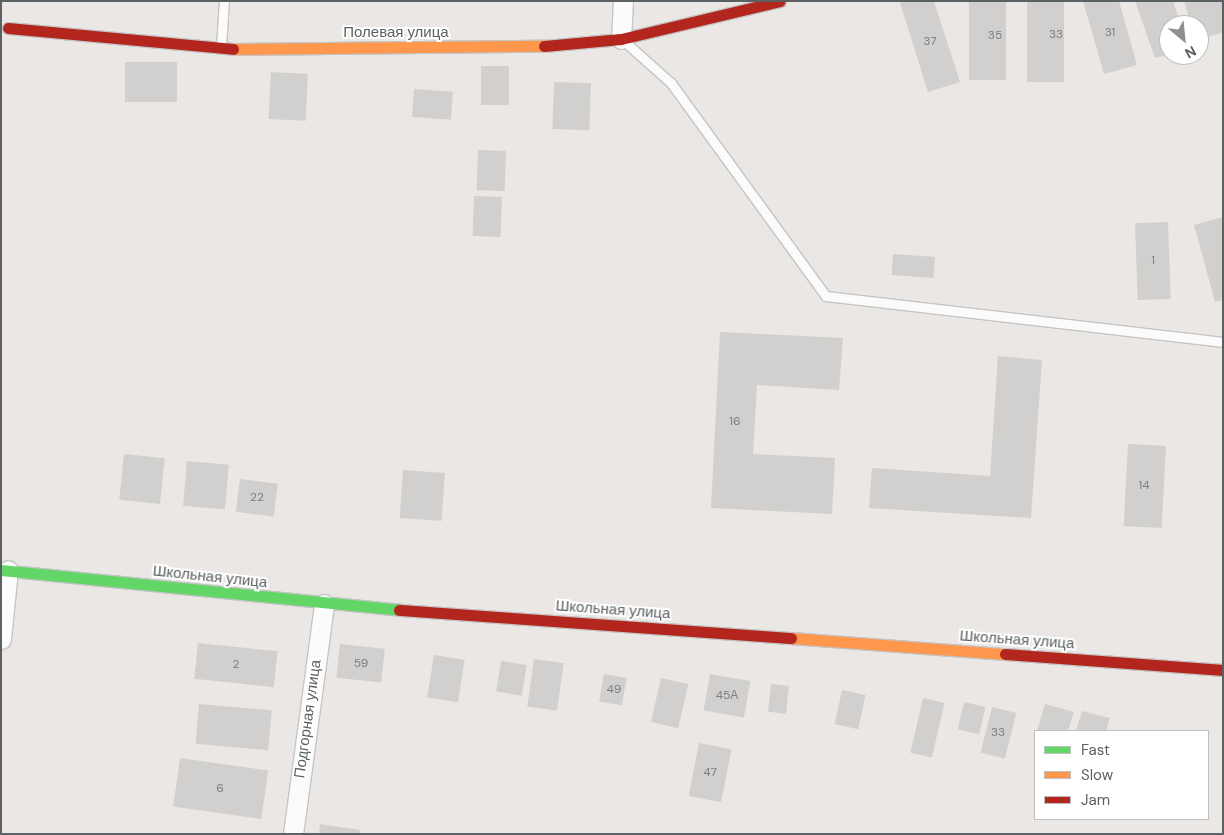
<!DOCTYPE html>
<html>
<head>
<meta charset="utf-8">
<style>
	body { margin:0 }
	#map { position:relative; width:1224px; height:835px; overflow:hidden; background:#eae7e4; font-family:"DM Sans",sans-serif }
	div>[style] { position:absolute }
	.building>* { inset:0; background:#d2d0ce; transform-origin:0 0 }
	.roads { filter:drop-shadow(1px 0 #c4c5c4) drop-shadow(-1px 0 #c4c5c4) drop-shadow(0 1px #c4c5c4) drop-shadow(0 -1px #c4c5c4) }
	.lane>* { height:9px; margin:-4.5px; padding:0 4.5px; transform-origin:4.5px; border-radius:4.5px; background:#fcfbfb }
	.street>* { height:19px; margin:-9.5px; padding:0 9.5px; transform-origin:9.5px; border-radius:9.5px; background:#fcfbfb }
	.fast>* { height:11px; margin:-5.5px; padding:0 5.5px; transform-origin:5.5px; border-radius:5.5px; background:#63d668 }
	.slow>* { height:11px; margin:-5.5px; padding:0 5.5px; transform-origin:5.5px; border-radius:5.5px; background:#ff974d }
	.jam>* { height:11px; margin:-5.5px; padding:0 5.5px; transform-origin:5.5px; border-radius:5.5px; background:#b3261e }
	span { translate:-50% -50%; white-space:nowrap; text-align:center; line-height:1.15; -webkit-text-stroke:4px #fff; paint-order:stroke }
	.number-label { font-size:12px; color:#7a7d7e }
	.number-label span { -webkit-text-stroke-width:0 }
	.street-label { font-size:15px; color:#5b6062 }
	.frame { position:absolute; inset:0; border:2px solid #5b6062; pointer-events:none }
	.legend { position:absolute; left:1034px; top:730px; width:175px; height:90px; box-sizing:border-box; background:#fff; border:1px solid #bdbfc0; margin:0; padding:6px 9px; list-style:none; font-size:15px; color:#5b6062 }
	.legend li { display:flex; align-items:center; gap:10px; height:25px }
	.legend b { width:25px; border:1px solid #bdbfc0 }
	.north { position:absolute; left:1159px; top:15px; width:50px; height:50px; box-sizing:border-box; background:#fff; border:1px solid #bdbfc0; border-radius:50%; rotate:152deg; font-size:14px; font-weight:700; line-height:20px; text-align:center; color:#5b6062 }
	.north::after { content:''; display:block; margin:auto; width:18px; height:22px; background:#8d8f90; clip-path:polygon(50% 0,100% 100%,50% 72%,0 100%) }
</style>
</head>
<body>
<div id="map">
	<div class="building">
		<div style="clip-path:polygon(905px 1px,934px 1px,960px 82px,928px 92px,900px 3px)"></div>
		<div style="left:969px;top:1px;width:37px;height:79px"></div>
		<div style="left:1027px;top:1px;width:37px;height:81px"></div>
		<div style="clip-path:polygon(1083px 1px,1119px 1px,1137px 65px,1104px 74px)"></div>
		<div style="clip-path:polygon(1135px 1px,1173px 1px,1181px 25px,1169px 25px,1169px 54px,1155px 58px)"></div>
		<div style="clip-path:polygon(1184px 1px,1223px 1px,1223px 32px,1199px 40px,1199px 25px,1191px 25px)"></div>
		<div style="left:125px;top:62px;width:52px;height:40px"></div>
		<div style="left:481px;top:66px;width:28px;height:39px"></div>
		<div style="left:271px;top:72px;width:37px;height:47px;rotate:3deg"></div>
		<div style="left:554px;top:82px;width:37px;height:47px;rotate:2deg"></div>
		<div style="left:414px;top:89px;width:39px;height:28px;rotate:4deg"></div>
		<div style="left:478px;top:150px;width:28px;height:40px;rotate:2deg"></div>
		<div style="left:474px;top:196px;width:28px;height:40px;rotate:2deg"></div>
		<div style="clip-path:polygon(1223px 217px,1223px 300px,1215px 302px,1194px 225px)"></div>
		<div style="left:1168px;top:222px;width:77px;height:33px;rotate:88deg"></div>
		<div style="left:893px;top:254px;width:42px;height:21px;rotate:4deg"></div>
		<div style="clip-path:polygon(720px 332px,843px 338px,839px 390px,757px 385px,753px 454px,835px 458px,832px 514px,711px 508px)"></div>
		<div style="clip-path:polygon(998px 356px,1042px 360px,1031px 518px,869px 508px,872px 468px,990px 476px)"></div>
		<div style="left:1128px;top:444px;width:38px;height:82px;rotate:3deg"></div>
		<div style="left:124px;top:454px;width:41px;height:46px;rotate:6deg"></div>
		<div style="left:187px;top:461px;width:42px;height:45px;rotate:5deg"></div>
		<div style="left:403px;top:470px;width:42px;height:48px;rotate:4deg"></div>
		<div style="left:240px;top:479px;width:38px;height:33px;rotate:7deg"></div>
		<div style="left:198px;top:643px;width:80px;height:36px;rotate:6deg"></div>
		<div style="left:340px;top:644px;width:45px;height:34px;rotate:6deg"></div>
		<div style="left:434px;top:655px;width:31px;height:43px;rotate:9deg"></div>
		<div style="left:534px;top:659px;width:30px;height:48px;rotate:8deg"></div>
		<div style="left:501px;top:661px;width:26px;height:31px;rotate:9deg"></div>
		<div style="left:604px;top:674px;width:23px;height:28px;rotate:10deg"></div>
		<div style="left:710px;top:674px;width:41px;height:37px;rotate:10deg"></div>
		<div style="left:661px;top:678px;width:28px;height:45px;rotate:13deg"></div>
		<div style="left:771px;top:684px;width:18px;height:28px;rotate:6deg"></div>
		<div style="left:842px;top:690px;width:24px;height:35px;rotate:12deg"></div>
		<div style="left:923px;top:698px;width:22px;height:56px;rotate:13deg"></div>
		<div style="left:964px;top:702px;width:22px;height:28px;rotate:13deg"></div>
		<div style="left:199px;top:704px;width:73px;height:40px;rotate:5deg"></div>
		<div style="clip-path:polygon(1045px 704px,1074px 712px,1068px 731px,1037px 731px)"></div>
		<div style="left:992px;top:707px;width:25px;height:47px;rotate:14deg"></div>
		<div style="clip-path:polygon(1082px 711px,1110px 718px,1106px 731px,1076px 731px)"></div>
		<div style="left:699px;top:743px;width:33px;height:54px;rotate:11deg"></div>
		<div style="left:180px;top:758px;width:89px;height:49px;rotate:8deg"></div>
		<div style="clip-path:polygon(320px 824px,360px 830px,360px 834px,319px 834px)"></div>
	</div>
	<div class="roads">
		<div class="lane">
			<div style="left:625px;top:42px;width:62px;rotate:41.7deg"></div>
			<div style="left:671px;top:83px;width:263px;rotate:54deg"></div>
			<div style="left:826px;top:296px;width:400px;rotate:6.6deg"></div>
			<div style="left:221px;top:46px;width:45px;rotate:-86.2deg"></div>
		</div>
		<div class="street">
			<div style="left:621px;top:39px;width:38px;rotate:-87deg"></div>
			<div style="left:1px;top:639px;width:69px;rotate:-84.2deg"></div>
			<div style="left:293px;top:834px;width:232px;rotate:-82.3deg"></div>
		</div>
		<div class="fast">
			<div style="left:1px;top:570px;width:400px;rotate:5.7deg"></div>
		</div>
		<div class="slow">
			<div style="left:233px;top:49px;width:311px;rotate:-0.6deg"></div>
			<div style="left:791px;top:638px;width:215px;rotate:4.3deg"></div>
		</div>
		<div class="jam">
			<div style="left:8px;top:28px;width:226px;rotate:5.3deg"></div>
			<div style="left:544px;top:46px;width:77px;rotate:-5.2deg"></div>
			<div style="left:621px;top:39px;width:163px;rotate:-13.4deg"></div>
			<div style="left:399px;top:610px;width:393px;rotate:4.1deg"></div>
			<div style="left:1005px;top:654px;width:219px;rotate:4.2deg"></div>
		</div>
	</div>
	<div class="number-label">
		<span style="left:1110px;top:33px">31</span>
		<span style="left:1056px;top:35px">33</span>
		<span style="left:995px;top:36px">35</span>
		<span style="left:930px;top:42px">37</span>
		<span style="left:1153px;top:261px">1</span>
		<span style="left:735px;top:422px">16</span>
		<span style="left:1144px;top:486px">14</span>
		<span style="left:257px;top:498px">22</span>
		<span style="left:361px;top:664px">59</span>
		<span style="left:236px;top:665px">2</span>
		<span style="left:614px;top:690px">49</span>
		<span style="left:727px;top:696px">45А</span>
		<span style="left:998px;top:733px">33</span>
		<span style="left:710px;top:773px">47</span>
		<span style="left:220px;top:789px">6</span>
	</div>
	<div class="street-label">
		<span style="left:396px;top:33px">Полевая улица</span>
		<span style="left:210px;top:577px;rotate:6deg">Школьная улица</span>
		<span style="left:613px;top:610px;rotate:4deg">Школьная улица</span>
		<span style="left:1017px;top:640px;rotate:4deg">Школьная улица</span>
		<span style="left:308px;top:719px;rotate:-82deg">Подгорная улица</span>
	</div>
	<div class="frame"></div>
	<ul class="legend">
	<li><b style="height:6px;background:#63d668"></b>Fast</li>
	<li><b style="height:6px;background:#ff974d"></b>Slow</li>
	<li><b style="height:6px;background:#b3261e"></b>Jam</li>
	</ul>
	<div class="north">N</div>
</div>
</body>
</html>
